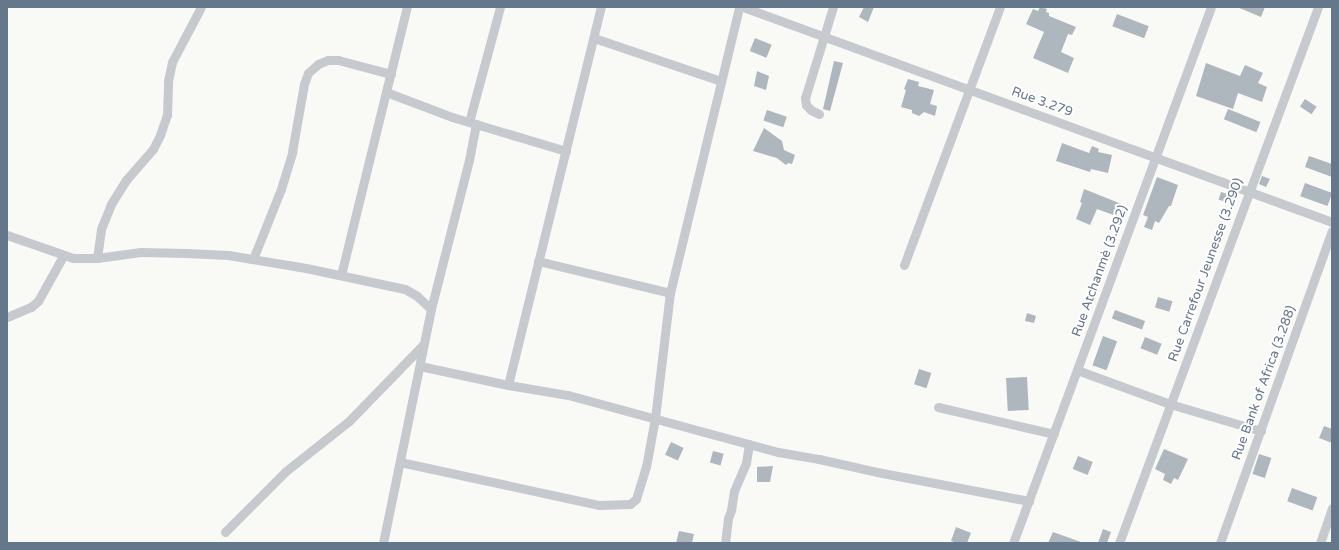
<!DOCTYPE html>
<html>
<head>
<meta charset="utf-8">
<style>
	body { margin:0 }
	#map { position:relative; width:1339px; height:550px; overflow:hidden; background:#f9f9f6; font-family:"Varela Round",sans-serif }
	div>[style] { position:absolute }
	.building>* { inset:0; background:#afb7be; transform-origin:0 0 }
	.minor>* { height:9px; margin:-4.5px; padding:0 4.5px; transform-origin:4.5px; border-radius:4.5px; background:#c6cacf }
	span { translate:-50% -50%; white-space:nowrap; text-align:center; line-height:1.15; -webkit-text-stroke:4px #fff; paint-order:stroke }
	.street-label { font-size:13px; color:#65778a }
	.frame { position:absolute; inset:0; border:8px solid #65778a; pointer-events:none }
</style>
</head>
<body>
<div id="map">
	<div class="building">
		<div style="clip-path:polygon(864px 7px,874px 7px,868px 22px,859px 17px)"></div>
		<div style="clip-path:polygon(1040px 7px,1047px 9px,1046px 12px,1049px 13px,1049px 16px,1076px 27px,1072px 35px,1068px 34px,1061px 52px,1074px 58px,1068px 73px,1033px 58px,1044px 32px,1026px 24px,1033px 9px,1038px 11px)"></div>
		<div style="clip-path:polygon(1237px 7px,1265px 7px,1261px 17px)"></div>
		<div style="left:1117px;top:14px;width:34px;height:13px;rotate:21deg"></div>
		<div style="left:755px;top:38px;width:18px;height:14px;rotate:22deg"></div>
		<div style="clip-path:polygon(834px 61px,843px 63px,830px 111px,823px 109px)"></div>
		<div style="clip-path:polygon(1206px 63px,1240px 76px,1245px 65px,1263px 73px,1258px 83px,1267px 87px,1262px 102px,1238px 93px,1233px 109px,1196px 96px)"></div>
		<div style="clip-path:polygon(757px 71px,769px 76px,766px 90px,754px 86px)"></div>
		<div style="clip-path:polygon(908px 79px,919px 82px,918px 86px,934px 90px,930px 104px,937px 106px,935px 116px,924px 112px,919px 116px,912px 113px,912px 110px,901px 107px,906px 90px,904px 89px)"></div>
		<div style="left:1305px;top:99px;width:14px;height:9px;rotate:34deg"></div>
		<div style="left:1228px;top:109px;width:35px;height:11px;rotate:22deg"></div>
		<div style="left:767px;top:110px;width:21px;height:11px;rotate:19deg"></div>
		<div style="clip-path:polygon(764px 128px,782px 141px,784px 150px,795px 155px,792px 164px,788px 163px,786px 165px,777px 158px,753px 151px)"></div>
		<div style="clip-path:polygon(1062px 143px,1089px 153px,1092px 146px,1099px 149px,1098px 152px,1112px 155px,1108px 173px,1091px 169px,1090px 172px,1056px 161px)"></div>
		<div style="clip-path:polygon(1309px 156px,1332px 164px,1332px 177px,1305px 167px)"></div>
		<div style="clip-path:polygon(1262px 176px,1270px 179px,1266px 187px,1259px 184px)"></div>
		<div style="clip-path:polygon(1157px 177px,1178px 185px,1171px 206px,1169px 206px,1159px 223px,1155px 221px,1152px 230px,1144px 227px,1148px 217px,1143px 215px)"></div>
		<div style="left:1305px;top:183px;width:29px;height:14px;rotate:20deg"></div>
		<div style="clip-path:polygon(1084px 189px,1124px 205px,1119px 217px,1097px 209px,1090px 225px,1076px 219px,1082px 203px,1080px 202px)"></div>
		<div style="left:1221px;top:192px;width:13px;height:8px;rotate:18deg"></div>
		<div style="left:1158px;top:297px;width:15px;height:11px;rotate:16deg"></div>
		<div style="left:1115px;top:310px;width:32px;height:9px;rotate:20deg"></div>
		<div style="clip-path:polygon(1027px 313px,1036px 316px,1034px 323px,1025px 321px)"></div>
		<div style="left:1103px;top:336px;width:15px;height:31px;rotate:20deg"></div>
		<div style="left:1145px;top:337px;width:18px;height:12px;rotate:22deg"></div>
		<div style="left:919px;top:369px;width:13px;height:16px;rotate:18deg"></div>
		<div style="left:1027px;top:377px;width:33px;height:21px;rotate:87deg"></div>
		<div style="clip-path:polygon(1324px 426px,1332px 429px,1332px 443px,1319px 438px)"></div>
		<div style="left:671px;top:442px;width:14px;height:14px;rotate:25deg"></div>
		<div style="clip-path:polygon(1164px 449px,1188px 459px,1178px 480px,1174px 478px,1171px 484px,1163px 480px,1165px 474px,1155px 469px)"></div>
		<div style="left:713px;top:451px;width:11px;height:12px;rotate:15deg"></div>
		<div style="left:1259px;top:454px;width:13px;height:21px;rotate:18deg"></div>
		<div style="left:1078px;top:456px;width:16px;height:14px;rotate:22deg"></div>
		<div style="clip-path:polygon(773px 466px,770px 482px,757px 482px,757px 467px)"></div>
		<div style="left:1292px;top:488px;width:27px;height:14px;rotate:20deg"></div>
		<div style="clip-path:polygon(956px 527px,971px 533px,967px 543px,957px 543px,951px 541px)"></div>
		<div style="clip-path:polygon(1103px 529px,1111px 532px,1107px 543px,1098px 543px)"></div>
		<div style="clip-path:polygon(679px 531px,694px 534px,692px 543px,676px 543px)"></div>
		<div style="clip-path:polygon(1053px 532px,1081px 542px,1081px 543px,1048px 543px)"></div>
	</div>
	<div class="minor">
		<div style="left:743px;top:7px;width:627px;rotate:20.05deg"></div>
		<div style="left:594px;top:38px;width:134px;rotate:18.7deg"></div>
		<div style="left:386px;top:92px;width:71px;rotate:20.7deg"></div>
		<div style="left:452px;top:117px;width:119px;rotate:16.6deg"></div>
		<div style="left:819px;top:114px;width:9px;rotate:-153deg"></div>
		<div style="left:811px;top:110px;width:7px;rotate:-135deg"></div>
		<div style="left:806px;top:105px;width:7px;rotate:-98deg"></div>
		<div style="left:805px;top:98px;width:95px;rotate:-72.9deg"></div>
		<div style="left:469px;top:122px;width:119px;rotate:-74.9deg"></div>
		<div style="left:7px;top:235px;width:70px;rotate:19.2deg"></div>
		<div style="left:73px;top:258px;width:24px"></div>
		<div style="left:97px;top:258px;width:44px;rotate:-7.8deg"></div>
		<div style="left:141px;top:252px;width:45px;rotate:1.3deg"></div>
		<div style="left:186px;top:253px;width:42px;rotate:2.7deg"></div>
		<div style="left:228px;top:255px;width:79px;rotate:9.5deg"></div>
		<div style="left:306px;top:268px;width:101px;rotate:12deg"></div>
		<div style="left:405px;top:289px;width:14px;rotate:30deg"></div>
		<div style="left:417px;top:296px;width:19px;rotate:43deg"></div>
		<div style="left:97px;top:258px;width:29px;rotate:-82deg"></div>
		<div style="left:101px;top:229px;width:27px;rotate:-68deg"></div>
		<div style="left:111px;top:204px;width:28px;rotate:-58deg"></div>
		<div style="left:126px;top:180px;width:41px;rotate:-48.9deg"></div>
		<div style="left:153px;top:149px;width:16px;rotate:-63deg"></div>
		<div style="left:160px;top:135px;width:21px;rotate:-71deg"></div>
		<div style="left:167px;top:115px;width:34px;rotate:-88deg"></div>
		<div style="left:168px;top:81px;width:19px;rotate:-78deg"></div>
		<div style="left:172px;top:62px;width:62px;rotate:-62.2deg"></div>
		<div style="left:253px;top:259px;width:75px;rotate:-68.2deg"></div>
		<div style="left:281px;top:189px;width:39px;rotate:-73deg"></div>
		<div style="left:292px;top:152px;width:69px;rotate:-80deg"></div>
		<div style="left:304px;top:84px;width:12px;rotate:-70deg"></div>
		<div style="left:308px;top:73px;width:13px;rotate:-42deg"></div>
		<div style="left:318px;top:64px;width:11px;rotate:-22deg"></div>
		<div style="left:328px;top:60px;width:10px"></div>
		<div style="left:338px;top:60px;width:55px;rotate:14.8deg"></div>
		<div style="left:538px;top:261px;width:136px;rotate:13.6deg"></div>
		<div style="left:904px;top:265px;width:275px;rotate:-69.6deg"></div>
		<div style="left:341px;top:275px;width:276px;rotate:-76.2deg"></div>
		<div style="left:7px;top:317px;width:26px;rotate:-23deg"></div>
		<div style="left:31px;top:307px;width:9px;rotate:-41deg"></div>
		<div style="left:38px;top:301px;width:51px;rotate:-60.9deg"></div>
		<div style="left:420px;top:366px;width:90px;rotate:12.2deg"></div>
		<div style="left:508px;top:385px;width:61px;rotate:9.5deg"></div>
		<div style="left:568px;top:395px;width:218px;rotate:15.2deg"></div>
		<div style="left:778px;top:452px;width:42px;rotate:9.7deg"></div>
		<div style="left:819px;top:459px;width:59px;rotate:12.6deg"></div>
		<div style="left:877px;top:472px;width:155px;rotate:10.8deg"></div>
		<div style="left:1077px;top:370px;width:99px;rotate:20.1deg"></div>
		<div style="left:1170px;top:404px;width:95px;rotate:16.5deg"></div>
		<div style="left:508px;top:385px;width:389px;rotate:-76.2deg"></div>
		<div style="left:938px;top:407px;width:119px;rotate:13.1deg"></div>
		<div style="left:400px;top:462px;width:204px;rotate:12.2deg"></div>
		<div style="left:599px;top:505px;width:31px;rotate:-2deg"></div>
		<div style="left:630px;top:504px;width:8px;rotate:-40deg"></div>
		<div style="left:636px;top:499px;width:34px;rotate:-73deg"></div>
		<div style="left:646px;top:467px;width:50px;rotate:-79.6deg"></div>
		<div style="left:655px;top:418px;width:126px;rotate:-83.2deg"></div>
		<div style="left:670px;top:293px;width:294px;rotate:-76.4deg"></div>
		<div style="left:225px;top:532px;width:86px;rotate:-45deg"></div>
		<div style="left:286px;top:471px;width:80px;rotate:-38.4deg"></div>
		<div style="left:349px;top:421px;width:106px;rotate:-45.8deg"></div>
		<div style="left:383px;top:543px;width:239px;rotate:-78.4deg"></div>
		<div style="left:431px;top:309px;width:154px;rotate:-75.7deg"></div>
		<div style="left:469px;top:160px;width:37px;rotate:-79deg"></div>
		<div style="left:725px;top:543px;width:25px;rotate:-83deg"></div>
		<div style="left:728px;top:518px;width:9px;rotate:-69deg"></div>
		<div style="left:731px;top:510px;width:19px;rotate:-81deg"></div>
		<div style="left:734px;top:491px;width:30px;rotate:-67deg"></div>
		<div style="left:746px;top:463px;width:19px;rotate:-81deg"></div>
		<div style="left:1013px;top:543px;width:571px;rotate:-69.73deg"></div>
		<div style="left:1119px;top:543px;width:572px;rotate:-69.63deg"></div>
		<div style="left:1220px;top:543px;width:331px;rotate:-70.3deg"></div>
		<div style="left:1320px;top:543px;width:37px;rotate:-71deg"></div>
	</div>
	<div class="street-label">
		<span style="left:1042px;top:102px;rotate:20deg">Rue 3.279</span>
		<span style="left:1206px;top:270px;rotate:-70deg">Rue Carrefour Jeunesse (3.290)</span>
		<span style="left:1100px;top:271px;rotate:-70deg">Rue Atchanmè (3.292)</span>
		<span style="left:1264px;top:383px;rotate:-70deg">Rue Bank of Africa (3.288)</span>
	</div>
	<div class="frame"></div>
</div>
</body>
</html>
